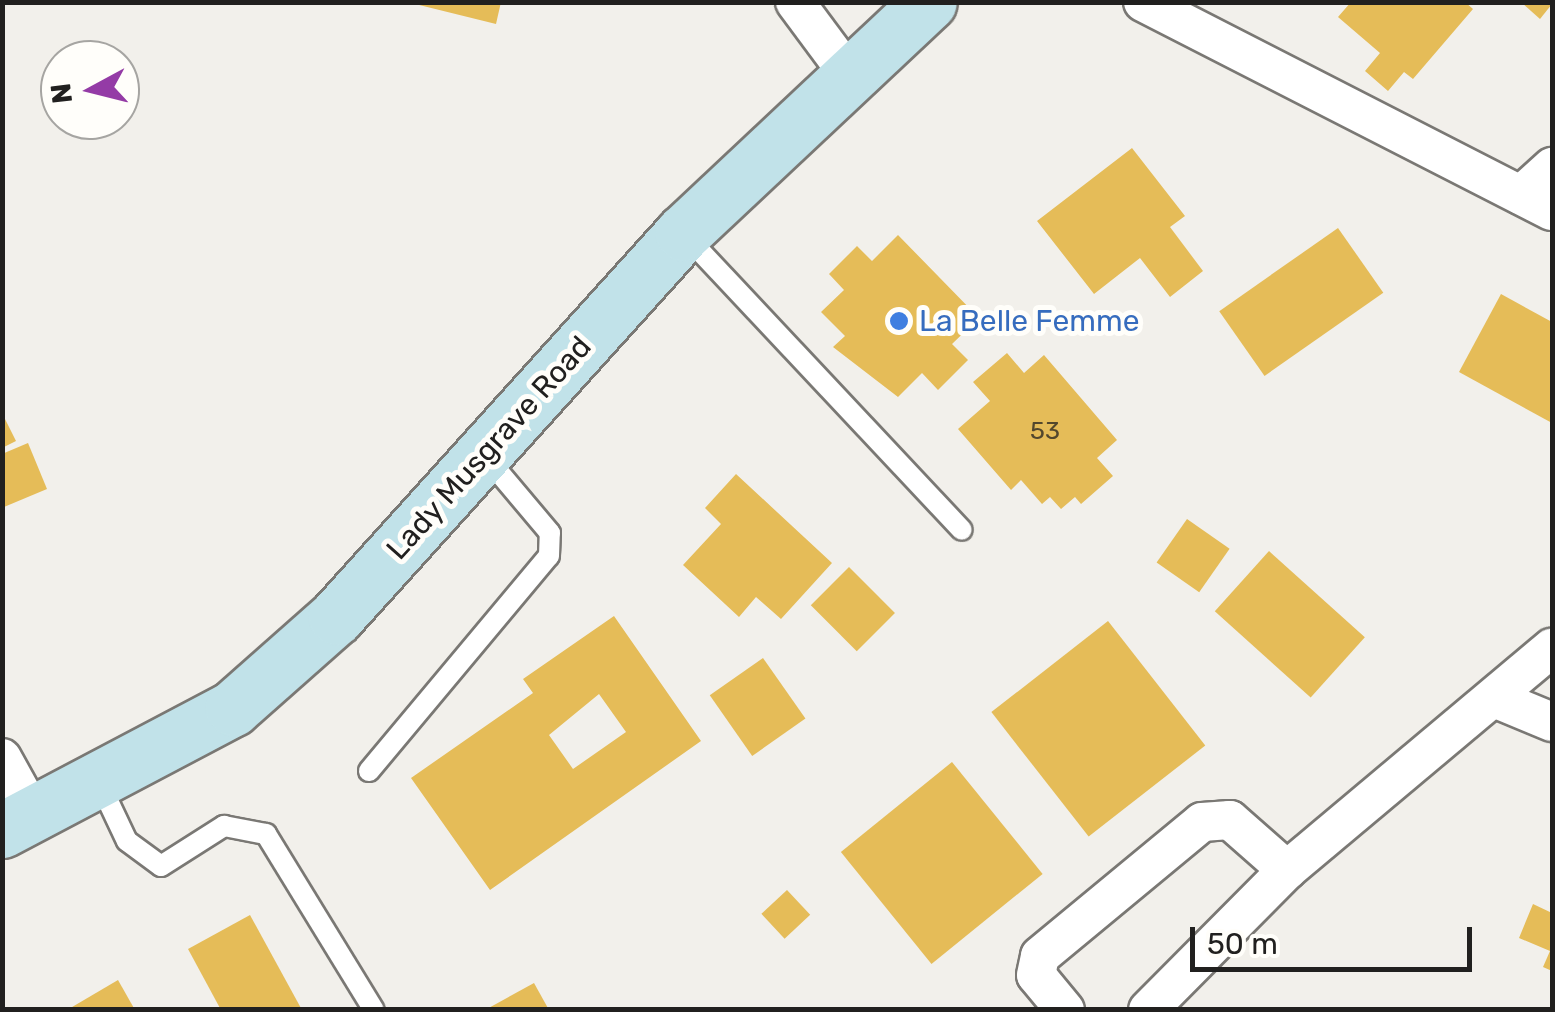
<!DOCTYPE html>
<html>
<head>
<meta charset="utf-8">
<style>
	body { margin:0 }
	#map { position:relative; width:1555px; height:1012px; overflow:hidden; background:#f2f0eb; font-family:Rubik,sans-serif }
	div>[style] { position:absolute }
	.building>* { inset:0; background:#e5bc58; transform-origin:0 0 }
	.roads { filter:drop-shadow(2px 0 #7a7874) drop-shadow(-2px 0 #7a7874) drop-shadow(0 2px #7a7874) drop-shadow(0 -2px #7a7874) }
	.service>* { height:20px; margin:-10px; padding:0 10px; transform-origin:10px; border-radius:10px; background:#fff }
	.minor>* { height:38px; margin:-19px; padding:0 19px; transform-origin:19px; border-radius:19px; background:#fff }
	.secondary>* { height:55px; margin:-27.5px; padding:0 27.5px; transform-origin:27.5px; border-radius:27.5px; background:#c1e2e9 }
	.dots>* { width:28px; height:28px; translate:-50% -50%; box-sizing:border-box; border:5px solid #fffefa; border-radius:50% }
	span { translate:-50% -50%; white-space:nowrap; text-align:center; line-height:1.15; -webkit-text-stroke:10px #fffefa; paint-order:stroke }
	.number-label { font-size:25px; color:#52472d }
	.number-label span { -webkit-text-stroke-width:0 }
	.shop-label { font-size:30px; color:#366cbe }
	.left { translate:0 -50%; text-align:left }
	.street-label { font-size:30px; color:#21201f }
	.frame { position:absolute; inset:0; border:5px solid #21201f; pointer-events:none }
	.north { position:absolute; left:40px; top:40px; width:100px; height:100px; box-sizing:border-box; background:#fffefa; border:2px solid #a6a5a2; border-radius:50%; rotate:263deg; font-size:28px; font-weight:700; line-height:40px; text-align:center; color:#21201f }
	.north::after { content:''; display:block; margin:auto; width:35px; height:45px; background:#943ba6; clip-path:polygon(50% 0,100% 100%,50% 72%,0 100%) }
	.scale { position:absolute; left:1190px; top:927px; width:282px; height:45px; box-sizing:border-box; border:5px solid #21201f; border-top:0; padding-left:12px; font-size:30px; line-height:35px; white-space:nowrap; color:#21201f; -webkit-text-stroke:8px #fffefa; paint-order:stroke }
</style>
</head>
<body>
<div id="map">
	<div class="building">
		<div style="clip-path:polygon(407px 2px,501px 2px,496px 24px)"></div>
		<div style="clip-path:polygon(1351px 2px,1465px 2px,1473px 9px,1413px 79px,1404px 72px,1388px 91px,1365px 71px,1380px 53px,1338px 17px)"></div>
		<div style="clip-path:polygon(1521px 2px,1552px 2px,1552px 4px,1540px 19px)"></div>
		<div style="clip-path:polygon(1132px 148px,1185px 216px,1170px 227px,1203px 271px,1170px 297px,1140px 258px,1094px 294px,1037px 221px)"></div>
		<div style="left:1338px;top:228px;width:79px;height:145px;rotate:55deg"></div>
		<div style="clip-path:polygon(898px 235px,979px 318px,952px 344px,968px 360px,938px 390px,922px 373px,898px 397px,833px 347px,845px 336px,821px 312px,844px 290px,829px 274px,857px 246px,872px 261px)"></div>
		<div style="clip-path:polygon(1501px 294px,1552px 322px,1552px 423px,1459px 372px)"></div>
		<div style="clip-path:polygon(1007px 353px,1024px 373px,1044px 355px,1117px 440px,1097px 458px,1113px 476px,1081px 504px,1075px 497px,1061px 509px,1050px 497px,1042px 504px,1021px 480px,1011px 490px,958px 429px,990px 401px,973px 382px)"></div>
		<div style="clip-path:polygon(2px 413px,16px 441px,2px 448px)"></div>
		<div style="clip-path:polygon(28px 443px,47px 489px,4px 507px,2px 454px)"></div>
		<div style="clip-path:polygon(736px 474px,832px 563px,781px 619px,756px 597px,739px 617px,683px 565px,721px 524px,705px 508px)"></div>
		<div style="left:1187px;top:519px;width:52px;height:53px;rotate:35deg"></div>
		<div style="left:1269px;top:551px;width:129px;height:81px;rotate:42deg"></div>
		<div style="left:849px;top:567px;width:65px;height:54px;rotate:45deg"></div>
		<div style="clip-path:polygon(evenodd,614px 616px,701px 741px,490px 890px,411px 778px,533px 693px,523px 679px,614px 616px,599px 694px,626px 732px,573px 769px,549px 735px,599px 694px)"></div>
		<div style="left:1108px;top:621px;width:158px;height:148px;rotate:52deg"></div>
		<div style="left:763px;top:658px;width:74px;height:65px;rotate:55deg"></div>
		<div style="left:952px;top:762px;width:144px;height:143px;rotate:51deg"></div>
		<div style="left:787px;top:890px;width:34px;height:35px;rotate:47deg"></div>
		<div style="clip-path:polygon(1533px 904px,1552px 913px,1552px 971px,1543px 967px,1550px 951px,1519px 938px)"></div>
		<div style="clip-path:polygon(250px 915px,302px 1010px,221px 1010px,188px 949px)"></div>
		<div style="clip-path:polygon(118px 980px,135px 1010px,67px 1010px)"></div>
		<div style="clip-path:polygon(534px 983px,549px 1010px,485px 1010px)"></div>
	</div>
	<div class="roads">
		<div class="service">
			<div style="left:683px;top:233px;width:407px;rotate:46.8deg"></div>
			<div style="left:369px;top:771px;width:280px;rotate:-50.1deg"></div>
			<div style="left:549px;top:556px;width:23px;rotate:-88deg"></div>
			<div style="left:550px;top:533px;width:99px;rotate:-130.1deg"></div>
			<div style="left:100px;top:784px;width:63px;rotate:64.7deg"></div>
			<div style="left:127px;top:841px;width:42px;rotate:36.3deg"></div>
			<div style="left:161px;top:866px;width:75px;rotate:-32.4deg"></div>
			<div style="left:224px;top:826px;width:43px;rotate:10.8deg"></div>
			<div style="left:266px;top:834px;width:206px;rotate:58.5deg"></div>
		</div>
		<div class="minor">
			<div style="left:795px;top:2px;width:92px;rotate:53.4deg"></div>
			<div style="left:1143px;top:2px;width:459px;rotate:27.1deg"></div>
			<div style="left:1521px;top:195px;width:42px;rotate:-42.1deg"></div>
			<div style="left:1494px;top:698px;width:63px;rotate:22.5deg"></div>
			<div style="left:2px;top:758px;width:64px;rotate:61deg"></div>
			<div style="left:1065px;top:1010px;width:45px;rotate:-129.6deg"></div>
			<div style="left:1036px;top:975px;width:19px;rotate:-78deg"></div>
			<div style="left:1040px;top:956px;width:210px;rotate:-39.6deg"></div>
			<div style="left:1202px;top:822px;width:28px;rotate:-4deg"></div>
			<div style="left:1230px;top:820px;width:76px;rotate:41.3deg"></div>
			<div style="left:1148px;top:1010px;width:197px;rotate:-45.2deg"></div>
			<div style="left:1287px;top:870px;width:346px;rotate:-40deg"></div>
		</div>
		<div class="secondary">
			<div style="left:2px;top:830px;width:261px;rotate:-27.8deg"></div>
			<div style="left:233px;top:708px;width:137px;rotate:-41.5deg"></div>
			<div style="left:336px;top:617px;width:518px;rotate:-47.9deg"></div>
			<div style="left:683px;top:233px;width:337px;rotate:-43.2deg"></div>
		</div>
	</div>
	<div class="dots">
		<div style="left:899px;top:321px;background:#3f7fe0"></div>
	</div>
	<div class="number-label">
		<span style="left:1045px;top:431px">53</span>
	</div>
	<div class="shop-label">
		<span class="left" style="left:919px;top:321px">La Belle Femme</span>
	</div>
	<div class="street-label">
		<span style="left:489px;top:448px;rotate:-48deg">Lady Musgrave Road</span>
	</div>
	<div class="frame"></div>
	<div class="north">N</div>
	<div class="scale">50 m</div>
</div>
</body>
</html>
